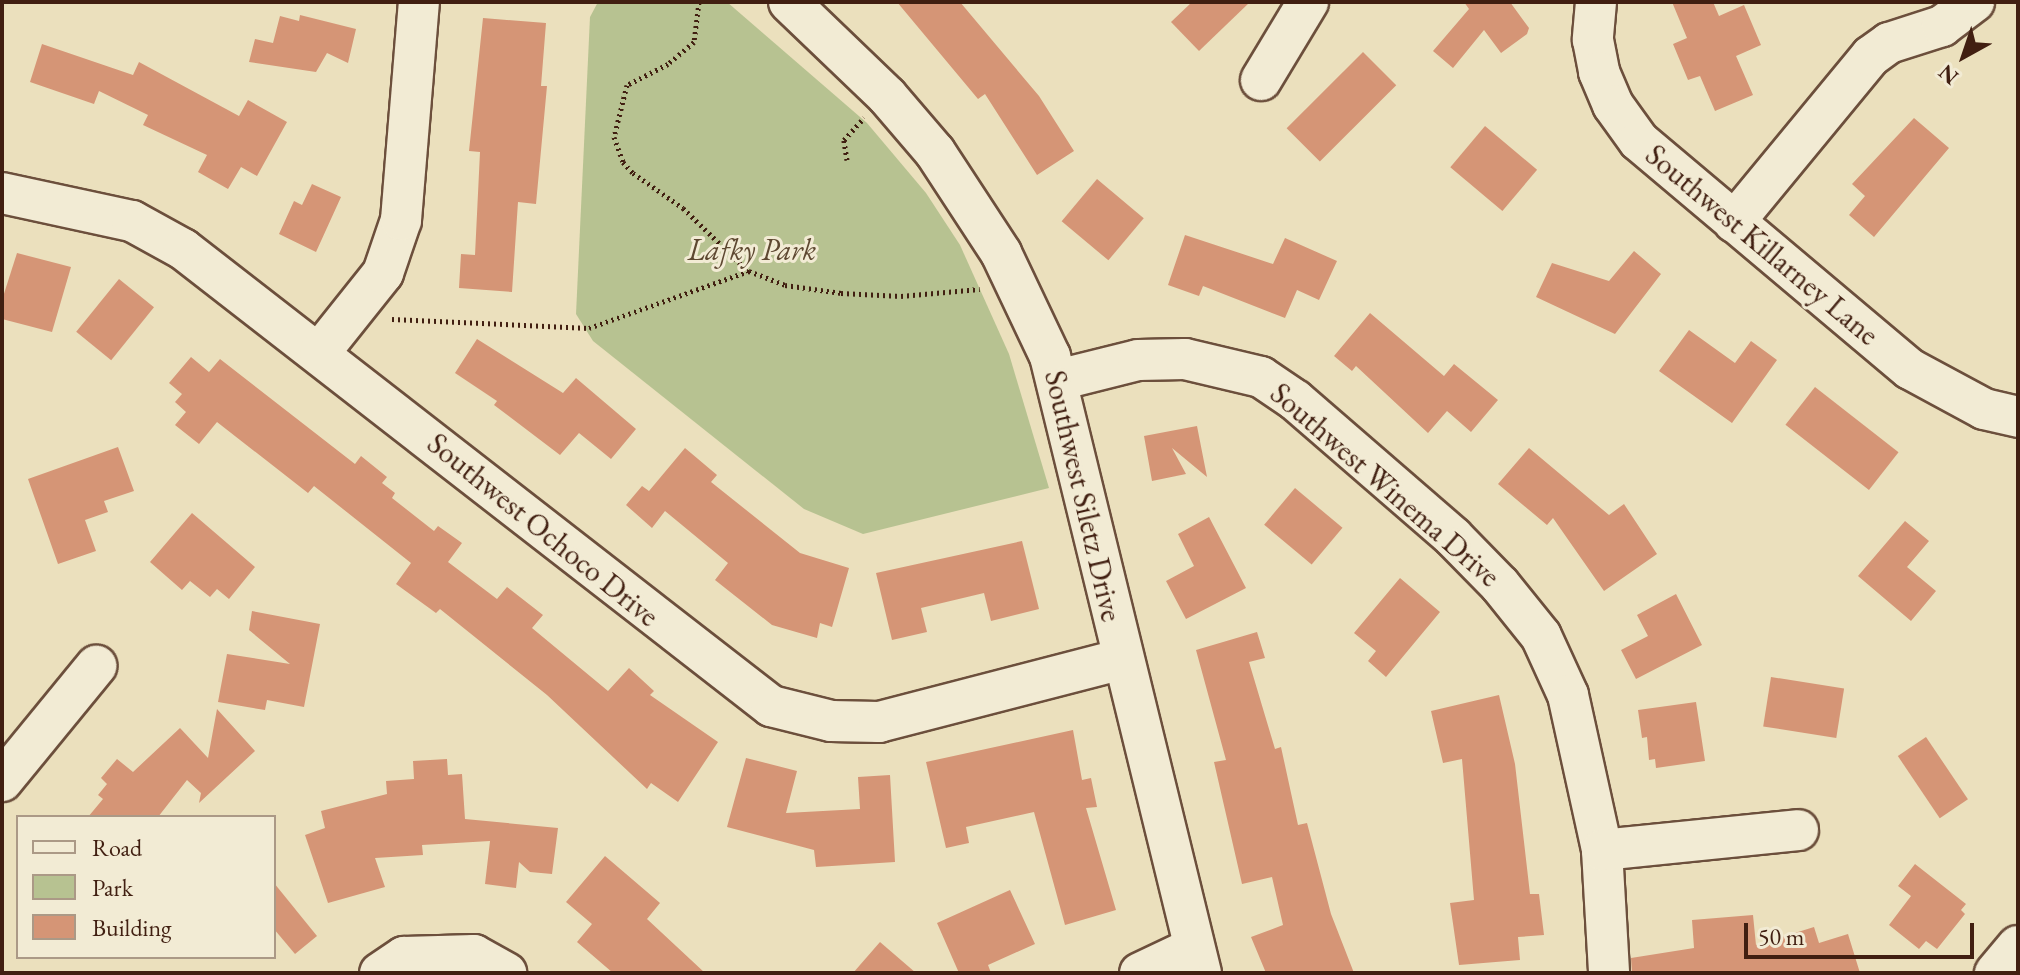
<!DOCTYPE html>
<html>
<head>
<meta charset="utf-8">
<style>
	body { margin:0 }
	#map { position:relative; width:2020px; height:975px; overflow:hidden; background:#ebe0bd; font-family:"EB Garamond",serif }
	div>[style] { position:absolute }
	.green>* { inset:0; background:#b7c291 }
	.building>* { inset:0; background:#d59576; transform-origin:0 0 }
	.path>* { height:5px; margin-top:-2.5px; transform-origin:0; background:repeating-linear-gradient(90deg,#411f11 0 2px,transparent 0 6px) }
	.roads { filter:drop-shadow(2px 0 #6c4f3c) drop-shadow(-2px 0 #6c4f3c) drop-shadow(0 2px #6c4f3c) drop-shadow(0 -2px #6c4f3c) }
	.minor>* { height:40px; margin:-20px; padding:0 20px; transform-origin:20px; border-radius:20px; background:#f2ebd4 }
	span { translate:-50% -50%; white-space:nowrap; text-align:center; line-height:1.15; -webkit-text-stroke:6px #f2ebd4; paint-order:stroke }
	.street-label { font-size:30px; color:#411f11 }
	.park-label { font-size:30px; color:#5e4831; font-style:italic }
	.frame { position:absolute; inset:0; border:4px solid #411f11; pointer-events:none }
	.legend { position:absolute; left:16px; top:815px; width:260px; height:144px; box-sizing:border-box; background:#f2ebd4; border:2px solid #ab9986; margin:0; padding:10px 14px; list-style:none; font-size:24px; color:#411f11 }
	.legend li { display:flex; align-items:center; gap:16px; height:40px }
	.legend b { width:40px; border:2px solid #ab9986 }
	.north { position:absolute; left:1924px; top:16px; width:80px; height:80px; -webkit-text-stroke:6px #f2ebd4; paint-order:stroke; rotate:220deg; font-size:22px; font-weight:700; line-height:32px; text-align:center; color:#411f11 }
	.north::after { content:''; display:block; margin:auto; width:28px; height:36px; background:#411f11; clip-path:polygon(50% 0,100% 100%,50% 72%,0 100%) }
	.scale { position:absolute; left:1744px; top:923px; width:230px; height:36px; box-sizing:border-box; border:4px solid #411f11; border-top:0; padding-left:10px; font-size:24px; line-height:28px; white-space:nowrap; color:#411f11; -webkit-text-stroke:6px #f2ebd4; paint-order:stroke }
</style>
</head>
<body>
<div id="map">
	<div class="green">
		<div style="clip-path:polygon(598px 2px,727px 2px,867px 123px,926px 193px,960px 245px,1009px 354px,1049px 488px,863px 534px,804px 509px,593px 341px,576px 314px,590px 17px)"></div>
	</div>
	<div class="building">
		<div style="clip-path:polygon(897px 2px,960px 2px,1039px 96px,1074px 151px,1037px 175px,985px 94px,978px 99px)"></div>
		<div style="clip-path:polygon(1192px 2px,1250px 2px,1199px 51px,1171px 22px)"></div>
		<div style="clip-path:polygon(1464px 2px,1510px 2px,1529px 28px,1527px 34px,1501px 53px,1484px 30px,1453px 68px,1433px 51px,1469px 9px)"></div>
		<div style="clip-path:polygon(1672px 2px,1713px 2px,1719px 16px,1744px 5px,1761px 45px,1736px 56px,1753px 95px,1715px 111px,1700px 76px,1688px 80px,1673px 44px,1687px 38px)"></div>
		<div style="clip-path:polygon(300px 15px,356px 29px,348px 63px,327px 53px,316px 72px,249px 62px,255px 39px,273px 43px,280px 16px,299px 21px)"></div>
		<div style="clip-path:polygon(483px 18px,546px 23px,541px 86px,547px 86px,536px 204px,518px 202px,512px 292px,459px 288px,461px 254px,475px 255px,480px 152px,469px 151px)"></div>
		<div style="clip-path:polygon(42px 44px,133px 75px,139px 62px,239px 116px,248px 100px,287px 122px,257px 176px,241px 167px,228px 189px,198px 172px,207px 155px,143px 125px,148px 115px,99px 91px,94px 104px,30px 82px)"></div>
		<div style="left:1363px;top:52px;width:47px;height:108px;rotate:45deg"></div>
		<div style="clip-path:polygon(1914px 118px,1949px 148px,1874px 237px,1849px 215px,1865px 196px,1852px 184px)"></div>
		<div style="left:1485px;top:126px;width:68px;height:54px;rotate:40deg"></div>
		<div style="left:1097px;top:179px;width:61px;height:55px;rotate:40deg"></div>
		<div style="clip-path:polygon(312px 184px,341px 197px,316px 252px,279px 234px,294px 201px,302px 205px)"></div>
		<div style="clip-path:polygon(1185px 235px,1273px 264px,1285px 238px,1337px 261px,1319px 300px,1297px 290px,1285px 318px,1203px 286px,1199px 296px,1168px 285px)"></div>
		<div style="clip-path:polygon(1634px 251px,1661px 274px,1615px 334px,1536px 297px,1552px 263px,1609px 281px)"></div>
		<div style="clip-path:polygon(17px 253px,71px 267px,52px 332px,2px 319px,2px 300px)"></div>
		<div style="left:119px;top:279px;width:45px;height:68px;rotate:39deg"></div>
		<div style="clip-path:polygon(1370px 313px,1444px 376px,1454px 364px,1498px 400px,1471px 432px,1447px 411px,1428px 433px,1356px 366px,1352px 371px,1334px 356px)"></div>
		<div style="clip-path:polygon(1689px 330px,1735px 363px,1751px 341px,1777px 360px,1732px 423px,1659px 371px)"></div>
		<div style="clip-path:polygon(477px 339px,563px 393px,576px 378px,636px 429px,611px 459px,579px 433px,560px 455px,494px 405px,497px 401px,455px 373px)"></div>
		<div style="clip-path:polygon(191px 357px,209px 372px,220px 359px,355px 464px,361px 456px,387px 477px,382px 483px,395px 493px,392px 498px,434px 531px,438px 526px,462px 543px,448px 562px,497px 599px,507px 587px,543px 615px,532px 628px,608px 691px,629px 668px,654px 691px,650px 695px,718px 742px,678px 802px,651px 783px,647px 789px,547px 695px,440px 609px,436px 613px,396px 584px,411px 563px,314px 486px,308px 493px,217px 422px,199px 444px,175px 425px,186px 412px,175px 402px,182px 394px,169px 383px)"></div>
		<div style="left:1815px;top:387px;width:106px;height:48px;rotate:38deg"></div>
		<div style="clip-path:polygon(1197px 426px,1207px 477px,1172px 448px,1186px 474px,1152px 481px,1144px 436px)"></div>
		<div style="clip-path:polygon(118px 447px,134px 491px,104px 501px,108px 512px,85px 520px,96px 551px,58px 564px,28px 479px)"></div>
		<div style="clip-path:polygon(685px 448px,717px 475px,711px 482px,800px 553px,849px 568px,832px 627px,820px 623px,817px 638px,772px 625px,715px 580px,728px 563px,665px 511px,652px 528px,626px 505px,642px 486px,649px 491px)"></div>
		<div style="clip-path:polygon(1529px 448px,1609px 515px,1624px 504px,1657px 554px,1604px 591px,1553px 518px,1547px 525px,1498px 484px)"></div>
		<div style="left:1295px;top:488px;width:62px;height:48px;rotate:40deg"></div>
		<div style="clip-path:polygon(192px 513px,255px 567px,229px 599px,217px 589px,210px 597px,190px 581px,182px 590px,150px 562px)"></div>
		<div style="clip-path:polygon(1209px 517px,1246px 588px,1186px 619px,1166px 581px,1194px 566px,1178px 534px)"></div>
		<div style="clip-path:polygon(1905px 521px,1929px 541px,1907px 567px,1936px 591px,1911px 621px,1858px 576px)"></div>
		<div style="clip-path:polygon(1022px 541px,1039px 609px,991px 621px,984px 593px,921px 608px,927px 632px,892px 640px,876px 573px)"></div>
		<div style="clip-path:polygon(1400px 578px,1440px 612px,1386px 677px,1368px 661px,1376px 651px,1354px 633px)"></div>
		<div style="clip-path:polygon(1676px 594px,1702px 645px,1636px 679px,1621px 650px,1648px 636px,1637px 615px)"></div>
		<div style="clip-path:polygon(252px 611px,320px 624px,304px 707px,267px 700px,265px 710px,218px 702px,227px 654px,290px 664px,249px 630px)"></div>
		<div style="clip-path:polygon(1257px 632px,1265px 658px,1249px 662px,1275px 749px,1281px 747px,1298px 825px,1307px 823px,1331px 914px,1354px 973px,1266px 973px,1251px 937px,1283px 925px,1272px 877px,1242px 884px,1214px 762px,1226px 760px,1196px 650px)"></div>
		<div style="left:1771px;top:677px;width:74px;height:50px;rotate:9deg"></div>
		<div style="clip-path:polygon(1499px 695px,1515px 764px,1530px 894px,1539px 894px,1544px 935px,1518px 937px,1520px 960px,1459px 965px,1450px 903px,1474px 900px,1462px 759px,1443px 763px,1431px 711px)"></div>
		<div style="clip-path:polygon(1696px 702px,1705px 761px,1656px 768px,1655px 759px,1649px 760px,1647px 737px,1642px 738px,1638px 710px)"></div>
		<div style="clip-path:polygon(217px 709px,255px 751px,199px 803px,201px 793px,187px 780px,158px 817px,88px 817px,103px 799px,98px 795px,107px 784px,101px 778px,117px 759px,133px 772px,180px 728px,208px 758px)"></div>
		<div style="clip-path:polygon(1073px 730px,1082px 780px,1091px 778px,1097px 807px,1086px 808px,1116px 910px,1065px 925px,1034px 812px,966px 827px,969px 843px,946px 848px,926px 762px)"></div>
		<div style="left:1926px;top:737px;width:75px;height:34px;rotate:56deg"></div>
		<div style="clip-path:polygon(746px 758px,797px 771px,786px 813px,860px 809px,858px 777px,890px 775px,895px 862px,816px 867px,814px 850px,727px 827px)"></div>
		<div style="clip-path:polygon(447px 759px,448px 775px,462px 774px,465px 819px,558px 828px,552px 874px,530px 872px,519px 862px,516px 888px,485px 884px,490px 841px,422px 845px,423px 855px,375px 858px,385px 887px,328px 903px,305px 835px,325px 828px,321px 811px,387px 794px,386px 781px,414px 779px,413px 761px)"></div>
		<div style="clip-path:polygon(605px 856px,660px 903px,647px 919px,705px 973px,613px 973px,577px 942px,592px 924px,566px 902px)"></div>
		<div style="clip-path:polygon(1915px 864px,1966px 904px,1961px 910px,1965px 914px,1937px 949px,1926px 941px,1919px 949px,1889px 925px,1911px 896px,1898px 886px)"></div>
		<div style="clip-path:polygon(274px 883px,317px 936px,295px 954px,274px 929px)"></div>
		<div style="clip-path:polygon(1010px 890px,1035px 944px,988px 965px,991px 973px,959px 973px,937px 923px)"></div>
		<div style="clip-path:polygon(1753px 915px,1756px 945px,1814px 927px,1819px 943px,1848px 934px,1860px 973px,1632px 973px,1631px 958px,1694px 948px,1692px 920px)"></div>
		<div style="clip-path:polygon(880px 942px,916px 973px,853px 973px)"></div>
	</div>
	<div class="path">
		<div style="left:699px;top:2px;width:40px;rotate:97.1deg"></div>
		<div style="left:694px;top:42px;width:34px;rotate:140deg"></div>
		<div style="left:668px;top:64px;width:46px;rotate:152.9deg"></div>
		<div style="left:627px;top:85px;width:54px;rotate:104deg"></div>
		<div style="left:614px;top:137px;width:27px;rotate:70deg"></div>
		<div style="left:623px;top:162px;width:15px;rotate:48deg"></div>
		<div style="left:633px;top:173px;width:61px;rotate:35deg"></div>
		<div style="left:683px;top:208px;width:91px;rotate:44.1deg"></div>
		<div style="left:847px;top:160px;width:20px;rotate:-99deg"></div>
		<div style="left:844px;top:140px;width:30px;rotate:-48deg"></div>
		<div style="left:392px;top:319px;width:197px;rotate:2.6deg"></div>
		<div style="left:589px;top:328px;width:170px;rotate:-19.6deg"></div>
		<div style="left:749px;top:271px;width:39px;rotate:21deg"></div>
		<div style="left:785px;top:285px;width:57px;rotate:8.1deg"></div>
		<div style="left:841px;top:293px;width:60px;rotate:2.9deg"></div>
		<div style="left:901px;top:296px;width:79px;rotate:-5.1deg"></div>
	</div>
	<div class="roads">
		<div class="minor">
			<div style="left:789px;top:2px;width:136px;rotate:43.8deg"></div>
			<div style="left:887px;top:96px;width:74px;rotate:49.4deg"></div>
			<div style="left:935px;top:152px;width:121px;rotate:56.8deg"></div>
			<div style="left:1001px;top:253px;width:114px;rotate:64.6deg"></div>
			<div style="left:1050px;top:356px;width:635px;rotate:76.25deg"></div>
			<div style="left:1596px;top:2px;width:38px;rotate:95deg"></div>
			<div style="left:1593px;top:40px;width:33px;rotate:79deg"></div>
			<div style="left:1599px;top:72px;width:36px;rotate:67deg"></div>
			<div style="left:1613px;top:105px;width:44px;rotate:54.2deg"></div>
			<div style="left:1639px;top:141px;width:354px;rotate:40.1deg"></div>
			<div style="left:1910px;top:369px;width:84px;rotate:28.4deg"></div>
			<div style="left:1984px;top:409px;width:35px;rotate:13deg"></div>
			<div style="left:1261px;top:80px;width:91px;rotate:-58.9deg"></div>
			<div style="left:2px;top:193px;width:133px;rotate:12.2deg"></div>
			<div style="left:132px;top:221px;width:58px;rotate:28.8deg"></div>
			<div style="left:183px;top:249px;width:745px;rotate:37.85deg"></div>
			<div style="left:771px;top:706px;width:62px;rotate:14deg"></div>
			<div style="left:831px;top:721px;width:48px;rotate:1.2deg"></div>
			<div style="left:879px;top:722px;width:251px;rotate:-14.5deg"></div>
			<div style="left:1734px;top:222px;width:215px;rotate:-50.5deg"></div>
			<div style="left:1871px;top:56px;width:22px;rotate:-36deg"></div>
			<div style="left:1889px;top:43px;width:56px;rotate:-17.8deg"></div>
			<div style="left:1942px;top:26px;width:40px;rotate:-37deg"></div>
			<div style="left:320px;top:352px;width:101px;rotate:-51.4deg"></div>
			<div style="left:383px;top:273px;width:56px;rotate:-71.2deg"></div>
			<div style="left:401px;top:220px;width:219px;rotate:-85.3deg"></div>
			<div style="left:1058px;top:380px;width:82px;rotate:-14deg"></div>
			<div style="left:1138px;top:360px;width:47px;rotate:-1.2deg"></div>
			<div style="left:1185px;top:359px;width:78px;rotate:13.3deg"></div>
			<div style="left:1261px;top:377px;width:41px;rotate:34.1deg"></div>
			<div style="left:1295px;top:400px;width:209px;rotate:40.9deg"></div>
			<div style="left:1453px;top:537px;width:67px;rotate:45.6deg"></div>
			<div style="left:1500px;top:585px;width:65px;rotate:51.2deg"></div>
			<div style="left:1541px;top:636px;width:65px;rotate:65.4deg"></div>
			<div style="left:1568px;top:695px;width:159px;rotate:77.6deg"></div>
			<div style="left:1602px;top:850px;width:123px;rotate:86.7deg"></div>
			<div style="left:2px;top:781px;width:149px;rotate:-50.7deg"></div>
			<div style="left:1602px;top:850px;width:197px;rotate:-5.8deg"></div>
			<div style="left:380px;top:973px;width:29px;rotate:-34deg"></div>
			<div style="left:404px;top:957px;width:70px;rotate:-1.6deg"></div>
			<div style="left:474px;top:955px;width:37px;rotate:29deg"></div>
			<div style="left:1140px;top:973px;width:56px;rotate:-25.2deg"></div>
			<div style="left:1995px;top:973px;width:35px;rotate:-50deg"></div>
		</div>
	</div>
	<div class="street-label">
		<span style="left:1762px;top:245px;rotate:40deg">Southwest Killarney Lane</span>
		<span style="left:1385px;top:485px;rotate:41deg">Southwest Winema Drive</span>
		<span style="left:1083px;top:496px;rotate:77deg">Southwest Siletz Drive</span>
		<span style="left:543px;top:530px;rotate:39deg">Southwest Ochoco Drive</span>
	</div>
	<div class="park-label">
		<span style="left:752px;top:250px">Lafky Park</span>
	</div>
	<div class="frame"></div>
	<ul class="legend">
	<li><b style="height:10px;background:#f2ebd4"></b>Road</li>
	<li><b style="height:22px;background:#b7c291"></b>Park</li>
	<li><b style="height:22px;background:#d59576"></b>Building</li>
	</ul>
	<div class="north">N</div>
	<div class="scale">50 m</div>
</div>
</body>
</html>
